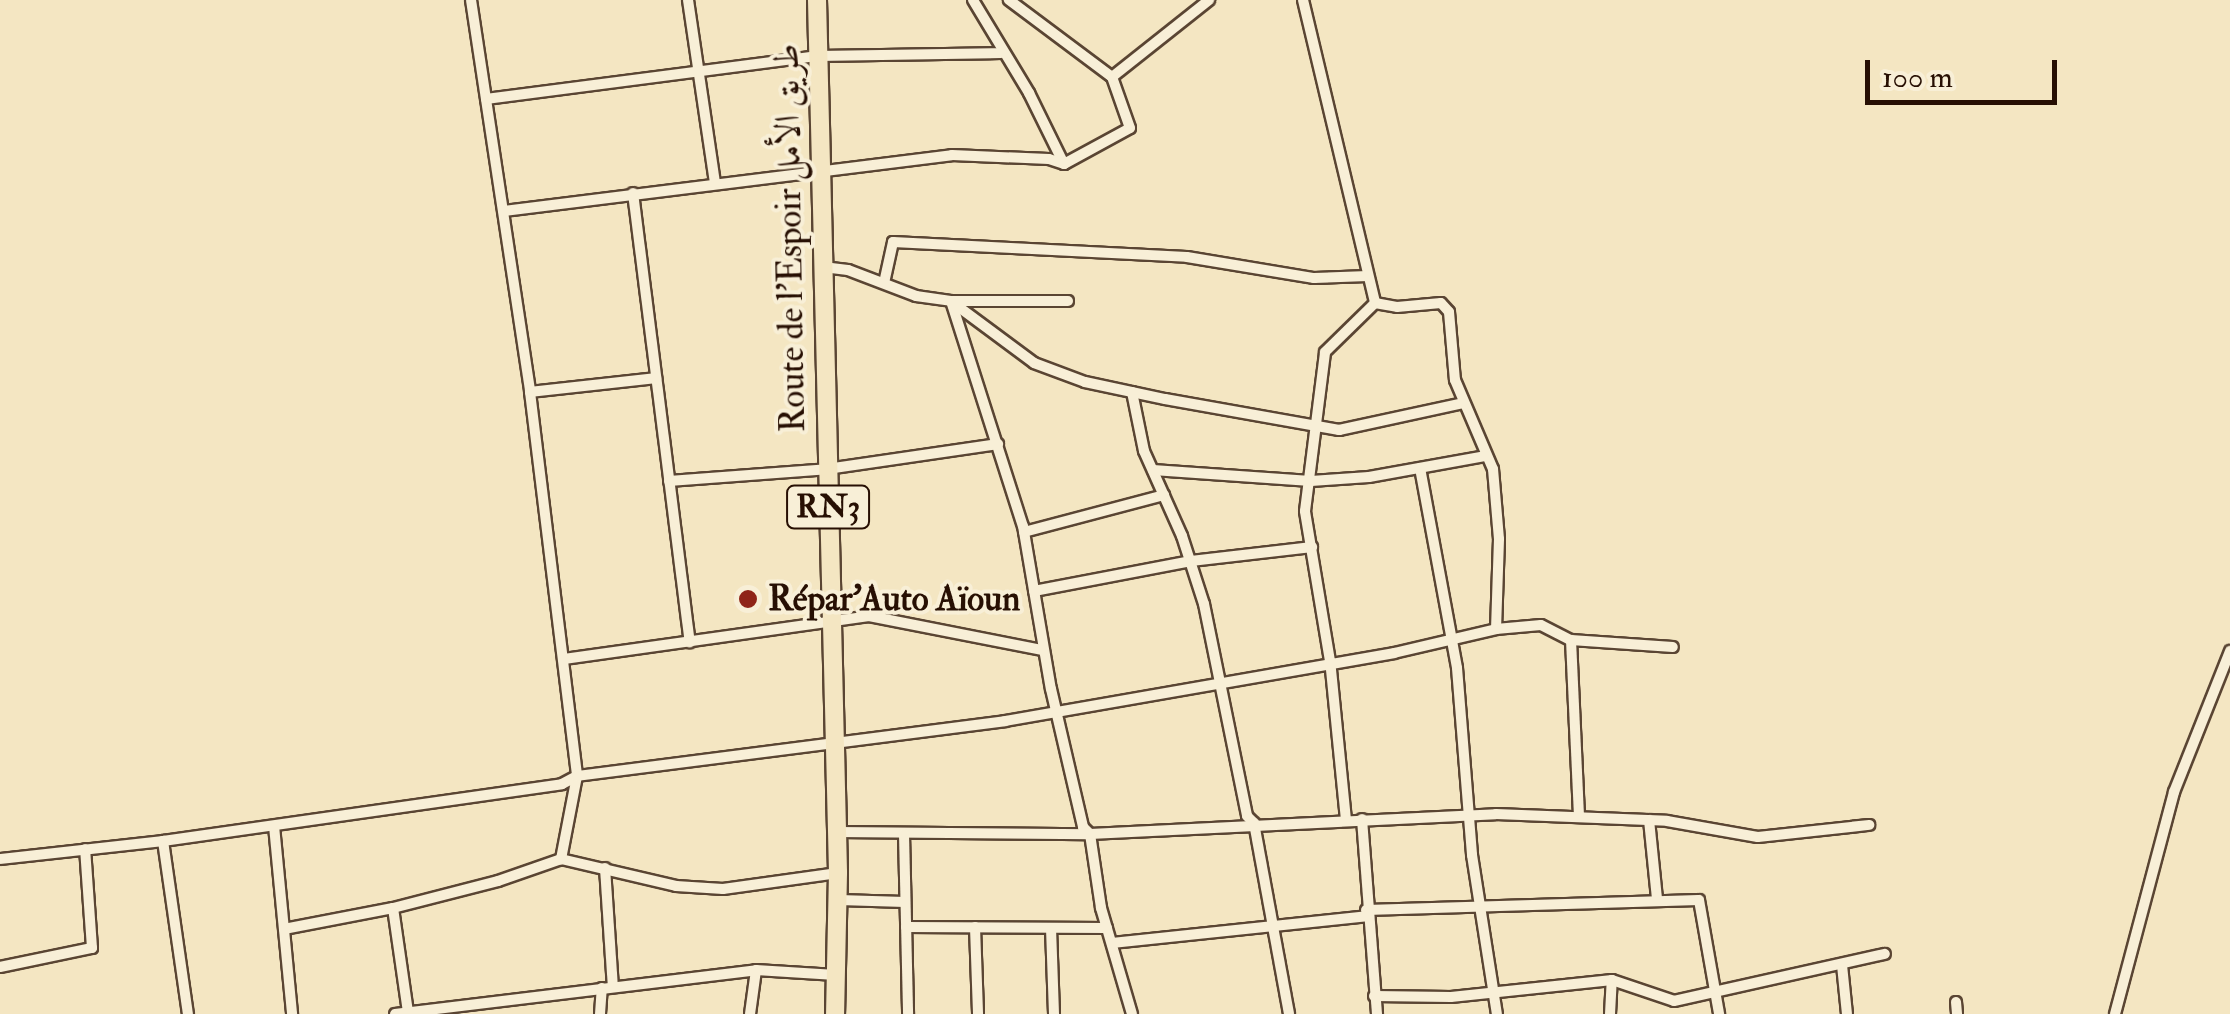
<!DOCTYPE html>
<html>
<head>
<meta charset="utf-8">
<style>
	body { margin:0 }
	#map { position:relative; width:2230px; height:1014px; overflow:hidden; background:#f4e6c2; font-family:"IM FELL Double Pica",Amiri,serif }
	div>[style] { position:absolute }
	.roads { filter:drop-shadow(2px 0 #5a4533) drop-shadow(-2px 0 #5a4533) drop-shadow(0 2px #5a4533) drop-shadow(0 -2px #5a4533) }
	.minor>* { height:10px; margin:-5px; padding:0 5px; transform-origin:5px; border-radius:5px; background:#f8efd7 }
	.trunk>* { height:18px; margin:-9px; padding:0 9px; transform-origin:9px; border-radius:9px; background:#f4e6c2 }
	.dots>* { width:28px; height:28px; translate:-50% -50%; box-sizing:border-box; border:5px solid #f8efd7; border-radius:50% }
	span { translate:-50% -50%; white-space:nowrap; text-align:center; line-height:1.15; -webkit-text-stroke:8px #f8efd7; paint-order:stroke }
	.shield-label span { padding:2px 8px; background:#f8efd7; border:2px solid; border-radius:8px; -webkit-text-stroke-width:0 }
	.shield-label { font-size:32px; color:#270f03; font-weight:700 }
	.street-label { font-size:35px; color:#270f03 }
	.poi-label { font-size:35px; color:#270f03; font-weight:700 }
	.left { translate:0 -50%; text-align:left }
	.scale { position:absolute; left:1865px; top:60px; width:192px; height:45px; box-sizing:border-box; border:5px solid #270f03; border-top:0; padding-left:12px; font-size:30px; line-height:35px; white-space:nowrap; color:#270f03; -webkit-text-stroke:8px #f8efd7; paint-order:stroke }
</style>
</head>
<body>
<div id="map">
	<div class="roads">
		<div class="minor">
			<div style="left:471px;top:0;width:396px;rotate:81.4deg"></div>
			<div style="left:530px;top:392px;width:387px;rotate:83deg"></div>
			<div style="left:577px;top:776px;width:85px;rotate:100.9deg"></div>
			<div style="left:561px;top:859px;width:118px;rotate:13.2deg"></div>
			<div style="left:676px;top:886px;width:47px;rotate:3.7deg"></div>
			<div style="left:723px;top:889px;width:116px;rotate:-7.9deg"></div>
			<div style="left:688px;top:0;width:185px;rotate:81.6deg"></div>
			<div style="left:973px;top:0;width:109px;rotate:58.9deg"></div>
			<div style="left:1029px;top:93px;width:79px;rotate:63.8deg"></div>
			<div style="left:1303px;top:0;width:311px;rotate:76.6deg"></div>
			<div style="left:1375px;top:303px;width:22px;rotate:10deg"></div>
			<div style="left:1397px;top:307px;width:44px;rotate:-5.2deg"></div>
			<div style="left:1441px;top:303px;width:12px;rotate:48deg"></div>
			<div style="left:1449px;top:312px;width:68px;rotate:85deg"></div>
			<div style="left:1455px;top:380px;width:97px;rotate:66.9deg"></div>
			<div style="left:1493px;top:469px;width:70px;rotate:85.1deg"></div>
			<div style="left:1499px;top:539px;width:90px;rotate:91.9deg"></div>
			<div style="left:1112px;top:77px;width:124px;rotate:-38.4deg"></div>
			<div style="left:486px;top:99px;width:335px;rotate:-7.4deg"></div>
			<div style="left:818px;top:56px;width:183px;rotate:-0.9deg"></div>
			<div style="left:633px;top:193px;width:453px;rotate:82.8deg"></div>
			<div style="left:504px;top:211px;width:451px;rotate:-7.1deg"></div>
			<div style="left:952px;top:155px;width:97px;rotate:2.4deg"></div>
			<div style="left:1049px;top:159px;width:16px;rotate:18deg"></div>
			<div style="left:1064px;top:164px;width:75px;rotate:-28.6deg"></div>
			<div style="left:1130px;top:128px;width:54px;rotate:-109.4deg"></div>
			<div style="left:1112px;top:77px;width:129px;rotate:-143.2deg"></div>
			<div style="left:823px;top:267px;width:25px;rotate:7deg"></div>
			<div style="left:848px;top:270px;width:73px;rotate:20.9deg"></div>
			<div style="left:916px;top:296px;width:35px;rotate:8deg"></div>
			<div style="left:951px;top:301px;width:117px"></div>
			<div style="left:884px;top:283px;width:42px;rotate:-77.6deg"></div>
			<div style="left:893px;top:242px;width:294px;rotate:2.9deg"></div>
			<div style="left:1187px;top:257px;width:129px;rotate:9.4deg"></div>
			<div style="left:1314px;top:278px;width:54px;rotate:-2.1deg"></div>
			<div style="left:951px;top:301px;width:236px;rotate:72.3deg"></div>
			<div style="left:1023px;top:526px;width:165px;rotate:80.3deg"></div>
			<div style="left:1051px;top:689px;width:142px;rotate:76.9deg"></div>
			<div style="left:1083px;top:827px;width:10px;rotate:45deg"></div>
			<div style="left:1090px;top:834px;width:75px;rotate:81.5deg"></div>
			<div style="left:1101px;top:908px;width:110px;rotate:73.7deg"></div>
			<div style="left:952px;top:302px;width:102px;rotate:36.6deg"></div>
			<div style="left:1034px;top:363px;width:54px;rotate:20.4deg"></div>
			<div style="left:1085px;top:382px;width:82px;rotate:12deg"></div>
			<div style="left:1165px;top:399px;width:177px;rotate:10.1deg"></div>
			<div style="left:1339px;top:430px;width:128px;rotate:-12.2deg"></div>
			<div style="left:530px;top:392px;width:127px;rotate:-6.3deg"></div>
			<div style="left:1132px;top:392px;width:60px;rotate:78.5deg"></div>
			<div style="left:1144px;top:451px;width:93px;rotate:65.9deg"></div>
			<div style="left:1182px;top:536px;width:71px;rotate:72.1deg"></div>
			<div style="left:1204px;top:604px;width:216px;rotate:78.5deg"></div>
			<div style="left:1247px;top:816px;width:10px;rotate:45deg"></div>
			<div style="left:1254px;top:823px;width:194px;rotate:79.6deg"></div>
			<div style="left:1420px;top:468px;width:203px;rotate:79.5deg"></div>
			<div style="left:1457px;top:668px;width:188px;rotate:85.4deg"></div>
			<div style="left:1472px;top:855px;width:161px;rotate:81.1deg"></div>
			<div style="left:1153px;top:470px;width:158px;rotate:4deg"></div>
			<div style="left:1311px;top:481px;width:58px;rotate:-3.9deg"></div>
			<div style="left:1369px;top:477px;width:119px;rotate:-10.2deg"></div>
			<div style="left:669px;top:481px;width:158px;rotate:-4.3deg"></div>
			<div style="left:827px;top:469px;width:173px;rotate:-8.3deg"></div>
			<div style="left:1024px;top:532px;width:145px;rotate:-14.8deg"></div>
			<div style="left:1034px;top:591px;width:160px;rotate:-10.8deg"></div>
			<div style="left:1191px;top:561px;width:122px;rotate:-6.6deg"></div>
			<div style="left:1571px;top:640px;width:175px;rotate:87.4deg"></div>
			<div style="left:564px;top:659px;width:308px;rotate:-8deg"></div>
			<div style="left:869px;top:616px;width:177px;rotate:11.1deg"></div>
			<div style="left:1362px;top:819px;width:196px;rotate:85.6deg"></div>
			<div style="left:1346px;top:820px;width:160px;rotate:-95.7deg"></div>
			<div style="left:1330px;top:661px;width:152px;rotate:-99.5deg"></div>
			<div style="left:1305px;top:511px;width:160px;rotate:-82.8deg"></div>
			<div style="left:1325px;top:352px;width:70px;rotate:-44.4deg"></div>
			<div style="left:1649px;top:820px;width:79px;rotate:84.2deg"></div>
			<div style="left:274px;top:826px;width:189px;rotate:84.5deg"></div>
			<div style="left:837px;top:832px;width:253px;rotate:0.5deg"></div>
			<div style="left:1090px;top:834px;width:406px;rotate:-2.8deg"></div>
			<div style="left:1496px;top:814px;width:171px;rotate:2.3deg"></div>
			<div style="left:1667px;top:821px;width:92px;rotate:10deg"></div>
			<div style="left:1758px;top:837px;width:112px;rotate:-6.2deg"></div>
			<div style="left:904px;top:834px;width:180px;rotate:88.7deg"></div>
			<div style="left:163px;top:841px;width:175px;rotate:81.8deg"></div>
			<div style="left:0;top:859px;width:164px;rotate:-6.3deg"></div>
			<div style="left:163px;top:841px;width:403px;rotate:-8.1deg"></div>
			<div style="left:562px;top:784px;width:17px;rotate:-28deg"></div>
			<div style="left:577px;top:776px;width:432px;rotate:-7.3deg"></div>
			<div style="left:1005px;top:721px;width:395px;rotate:-9.9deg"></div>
			<div style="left:1394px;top:653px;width:105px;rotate:-13.2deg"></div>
			<div style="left:1496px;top:629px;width:45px;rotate:-5.1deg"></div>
			<div style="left:1541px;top:625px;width:34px;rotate:27deg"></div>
			<div style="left:1571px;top:640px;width:102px;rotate:3.9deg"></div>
			<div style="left:605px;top:868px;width:119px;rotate:86.2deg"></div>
			<div style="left:839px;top:900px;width:66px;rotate:1.7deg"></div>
			<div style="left:393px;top:908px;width:105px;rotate:81.8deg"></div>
			<div style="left:1366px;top:910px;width:333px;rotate:-1.7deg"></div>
			<div style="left:1699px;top:900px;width:116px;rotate:80deg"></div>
			<div style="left:906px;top:927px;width:201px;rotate:0.3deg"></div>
			<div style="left:975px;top:927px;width:87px;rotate:88deg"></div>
			<div style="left:1051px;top:928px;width:86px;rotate:88deg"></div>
			<div style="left:284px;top:929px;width:111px;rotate:-10.9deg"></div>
			<div style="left:393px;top:908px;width:108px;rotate:-14.4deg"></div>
			<div style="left:498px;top:881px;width:67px;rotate:-19.2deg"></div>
			<div style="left:1112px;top:943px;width:256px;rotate:-6deg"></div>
			<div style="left:1842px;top:965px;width:49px;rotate:84.2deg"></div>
			<div style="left:0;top:967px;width:94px;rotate:-11.7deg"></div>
			<div style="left:92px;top:948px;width:99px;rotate:-94deg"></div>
			<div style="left:1374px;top:996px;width:77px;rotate:0.7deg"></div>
			<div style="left:1451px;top:997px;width:162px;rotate:-6deg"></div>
			<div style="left:1612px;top:980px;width:65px;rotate:18.7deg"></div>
			<div style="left:1674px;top:1001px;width:216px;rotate:-12.6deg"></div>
			<div style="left:1956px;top:1002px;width:12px;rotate:85deg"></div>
			<div style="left:395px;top:1014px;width:364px;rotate:-6.9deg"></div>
			<div style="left:756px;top:970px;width:80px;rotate:3.6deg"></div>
			<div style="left:600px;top:1014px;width:26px;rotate:-86deg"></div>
			<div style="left:750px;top:1014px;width:44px;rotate:-82.2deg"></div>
			<div style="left:1610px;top:1014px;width:34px;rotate:-87deg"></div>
			<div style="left:2115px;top:1014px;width:230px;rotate:-75.1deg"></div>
			<div style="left:2174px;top:792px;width:152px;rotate:-68.3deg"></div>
		</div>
		<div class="trunk">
			<div style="left:817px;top:0;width:873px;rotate:88.62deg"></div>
			<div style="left:838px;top:873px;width:141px;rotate:91.2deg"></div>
		</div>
	</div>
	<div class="dots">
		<div style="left:748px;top:599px;background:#8f2418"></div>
	</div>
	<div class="shield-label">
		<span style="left:828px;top:507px">RN3</span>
	</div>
	<div class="street-label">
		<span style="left:790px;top:238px;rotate:-91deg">Route de l’Espoir طريق الأمل</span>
	</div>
	<div class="poi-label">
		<span class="left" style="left:768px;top:599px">Répar'Auto Aïoun</span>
	</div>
	<div class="scale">100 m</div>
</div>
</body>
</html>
